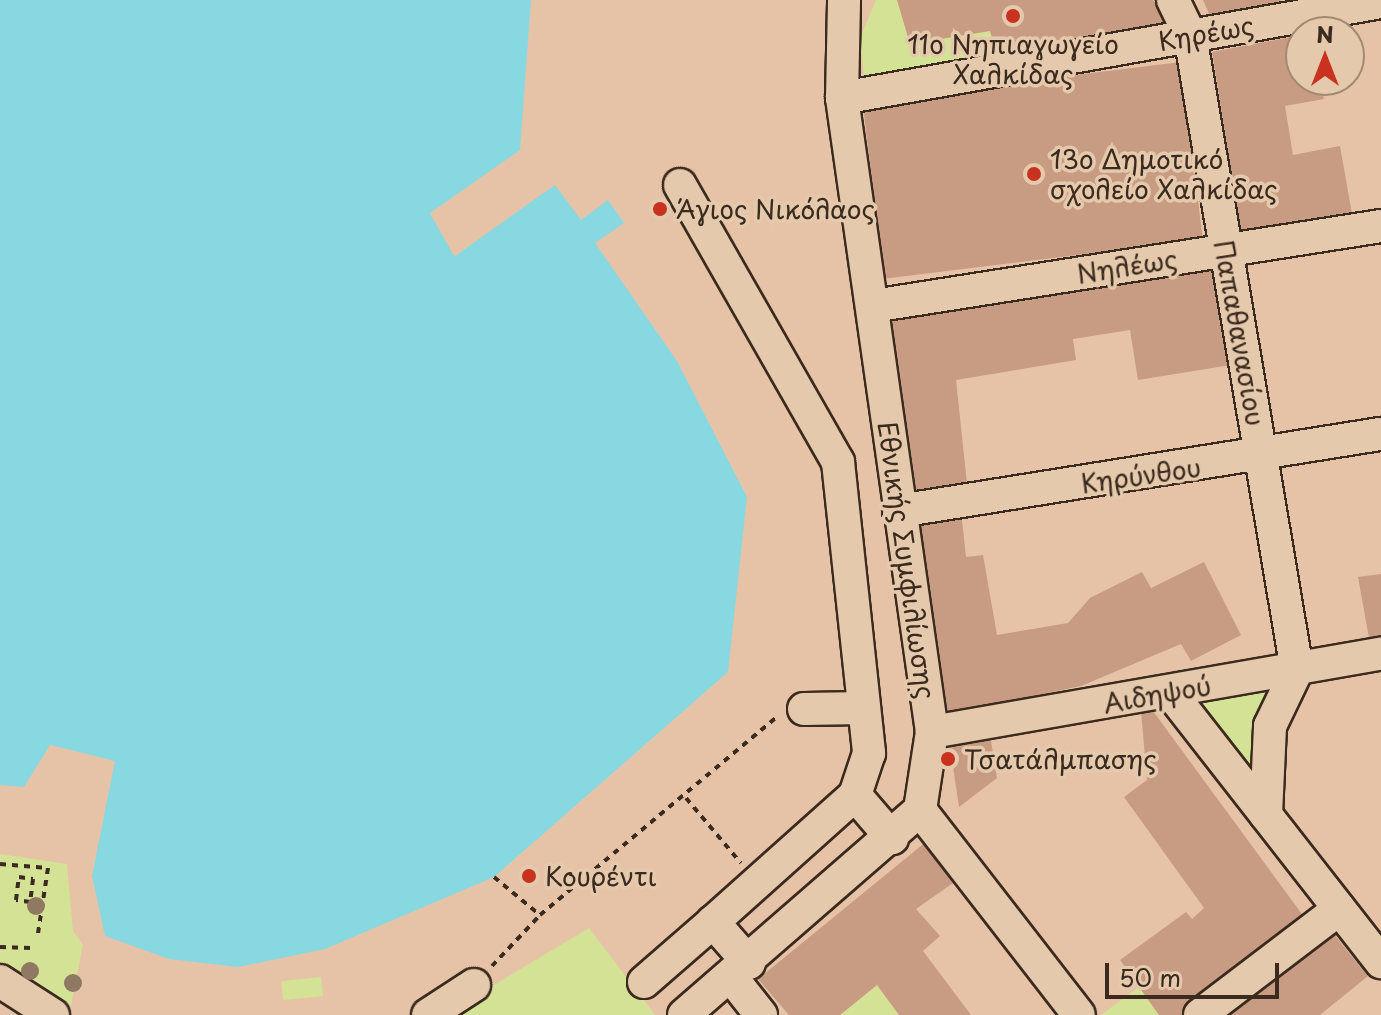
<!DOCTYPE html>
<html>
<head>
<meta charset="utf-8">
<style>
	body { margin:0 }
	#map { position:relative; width:1381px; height:1015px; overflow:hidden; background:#e6c3a6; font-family:"Playpen Sans",sans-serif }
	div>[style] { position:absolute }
	.green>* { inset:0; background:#d4e295; transform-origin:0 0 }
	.water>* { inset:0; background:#87d8e1 }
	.pier>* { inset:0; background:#e6c3a6 }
	.building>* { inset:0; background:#c89c83; transform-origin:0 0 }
	.path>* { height:4px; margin-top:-2px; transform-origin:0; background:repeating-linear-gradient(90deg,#3b2a1e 0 6px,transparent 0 12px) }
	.roads { filter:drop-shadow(2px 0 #3b2a1e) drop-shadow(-2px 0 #3b2a1e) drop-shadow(0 2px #3b2a1e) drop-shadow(0 -2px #3b2a1e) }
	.minor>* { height:32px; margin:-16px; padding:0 16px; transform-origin:16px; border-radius:16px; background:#e5c9ac }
	.trees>* { width:18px; height:18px; margin:-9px; border-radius:50%; background:#907962 }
	.dots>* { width:22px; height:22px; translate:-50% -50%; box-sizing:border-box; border:4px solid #e5c9ac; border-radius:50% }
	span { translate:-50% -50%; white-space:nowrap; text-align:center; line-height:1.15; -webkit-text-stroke:7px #e5c9ac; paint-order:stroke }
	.street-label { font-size:26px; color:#3b2a1e }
	.poi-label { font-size:26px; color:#3b2a1e }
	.left { translate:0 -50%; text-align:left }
	.north { position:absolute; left:1285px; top:16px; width:80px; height:80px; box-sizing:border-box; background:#e5c9ac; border:2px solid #a18973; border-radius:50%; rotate:0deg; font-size:22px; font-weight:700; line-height:32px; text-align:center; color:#3b2a1e }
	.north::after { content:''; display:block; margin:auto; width:28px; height:36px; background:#c8321e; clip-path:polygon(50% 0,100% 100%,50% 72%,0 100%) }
	.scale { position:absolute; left:1105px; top:963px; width:174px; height:36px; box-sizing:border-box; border:4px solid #3b2a1e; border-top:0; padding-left:10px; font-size:24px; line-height:28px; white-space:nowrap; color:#3b2a1e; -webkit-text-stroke:6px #e5c9ac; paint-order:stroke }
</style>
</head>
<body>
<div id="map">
	<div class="green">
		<div style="clip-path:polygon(876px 0,897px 0,910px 44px,990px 31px,997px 54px,864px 76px,860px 38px)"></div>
		<div style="clip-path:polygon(1297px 670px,1266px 815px,1170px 692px)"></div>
		<div style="clip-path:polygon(0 854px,67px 864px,73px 931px,83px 945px,69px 1015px,54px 1015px,0 980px)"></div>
		<div style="clip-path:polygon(589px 928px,655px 1015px,447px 1015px,494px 985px)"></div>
		<div style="left:321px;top:977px;width:19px;height:40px;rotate:84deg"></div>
		<div style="clip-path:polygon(877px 985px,899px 1015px,840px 1015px)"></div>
		<div style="clip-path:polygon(1139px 987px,1159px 1015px,1101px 1015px)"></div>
	</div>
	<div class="water">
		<div style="clip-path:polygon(0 0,531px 0,520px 150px,430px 213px,455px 256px,555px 185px,581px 220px,608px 200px,624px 223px,595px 243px,677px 361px,747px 497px,728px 672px,494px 877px,325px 949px,238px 967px,169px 959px,105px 936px,92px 876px,115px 761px,50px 745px,24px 787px,0 785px)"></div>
	</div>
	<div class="pier">
		<div style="clip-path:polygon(504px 168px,435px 214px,461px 252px,454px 256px,430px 213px)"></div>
	</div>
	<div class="building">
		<div style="clip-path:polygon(897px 0,1153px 0,1165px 25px,997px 54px,990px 31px,910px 44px)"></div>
		<div style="clip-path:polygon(1203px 0,1280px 0,1283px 8px,1213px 23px)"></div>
		<div style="clip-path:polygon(1301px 35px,1301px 80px,1319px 80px,1324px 99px,1285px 106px,1293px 155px,1340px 146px,1352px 214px,1241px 234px,1212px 52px)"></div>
		<div style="left:1181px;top:62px;width:179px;height:321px;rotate:83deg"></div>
		<div style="clip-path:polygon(1215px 269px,1231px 365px,1138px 380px,1130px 330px,1073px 339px,1076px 360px,956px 380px,968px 493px,913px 500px,888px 317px)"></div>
		<div style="clip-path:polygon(961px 511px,966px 557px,983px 555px,997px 635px,1068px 623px,1090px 598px,1142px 572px,1151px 588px,1204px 562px,1241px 635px,1191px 661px,1181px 644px,1081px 686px,945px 714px,912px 518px)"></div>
		<div style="clip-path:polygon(1381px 574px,1381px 636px,1369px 638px,1358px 577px)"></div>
		<div style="clip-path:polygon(1141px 711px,1153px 711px,1307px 921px,1193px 1015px,1159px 1015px,1120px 960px,1186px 912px,1192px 919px,1204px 908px,1124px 797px,1147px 780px)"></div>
		<div style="clip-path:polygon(990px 734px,997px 778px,959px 807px,949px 740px)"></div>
		<div style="clip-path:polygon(927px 841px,956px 881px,916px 909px,940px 936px,923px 951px,971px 1015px,899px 1015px,877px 985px,840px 1015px,789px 1015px,758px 979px)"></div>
		<div style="clip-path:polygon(1328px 927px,1368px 976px,1320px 1015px,1219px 1015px)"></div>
	</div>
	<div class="path">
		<div style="left:686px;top:798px;width:85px;rotate:49.8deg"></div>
		<div style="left:0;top:864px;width:48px;rotate:4.8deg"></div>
		<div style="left:48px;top:868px;width:66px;rotate:98.7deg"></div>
		<div style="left:19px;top:877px;width:14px;rotate:8deg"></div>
		<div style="left:33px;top:879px;width:23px;rotate:97deg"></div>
		<div style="left:30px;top:902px;width:14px;rotate:-172deg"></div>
		<div style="left:16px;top:900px;width:23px;rotate:-83deg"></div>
		<div style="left:494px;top:877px;width:60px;rotate:39.6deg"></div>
		<div style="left:0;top:947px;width:31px;rotate:2deg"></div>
		<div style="left:492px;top:966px;width:70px;rotate:-46.7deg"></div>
		<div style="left:540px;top:915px;width:309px;rotate:-39.9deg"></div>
	</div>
	<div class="roads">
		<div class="minor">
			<div style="left:1173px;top:0;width:39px;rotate:64deg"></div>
			<div style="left:1190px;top:35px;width:644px;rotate:80.44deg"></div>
			<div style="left:842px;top:98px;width:547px;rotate:-10.1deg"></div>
			<div style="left:680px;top:185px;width:319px;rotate:60.3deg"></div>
			<div style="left:838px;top:462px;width:293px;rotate:83.9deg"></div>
			<div style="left:869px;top:753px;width:44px;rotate:108.4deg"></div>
			<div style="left:873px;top:306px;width:514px;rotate:-8.95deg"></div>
			<div style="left:899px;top:511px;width:488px;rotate:-9.1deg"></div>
			<div style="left:1170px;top:692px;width:343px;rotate:52deg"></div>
			<div style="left:804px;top:709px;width:60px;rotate:-1deg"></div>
			<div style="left:932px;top:732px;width:456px;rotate:-9.9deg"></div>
			<div style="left:920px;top:810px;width:259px;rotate:52.2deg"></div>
			<div style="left:1266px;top:815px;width:89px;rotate:-87.4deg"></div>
			<div style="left:1270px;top:726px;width:62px;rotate:-64.3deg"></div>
			<div style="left:749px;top:963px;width:55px;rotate:-131.3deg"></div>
			<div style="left:713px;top:922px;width:191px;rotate:-41.8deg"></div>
			<div style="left:855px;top:795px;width:57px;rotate:49.3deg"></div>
			<div style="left:732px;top:978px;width:47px;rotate:51.9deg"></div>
			<div style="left:0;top:981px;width:63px;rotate:32.7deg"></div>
			<div style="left:644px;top:982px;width:91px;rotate:-41deg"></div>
			<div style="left:428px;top:1015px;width:55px;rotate:-33.1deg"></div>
			<div style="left:684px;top:1015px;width:313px;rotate:-41deg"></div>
			<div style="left:920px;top:810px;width:79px;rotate:-81.3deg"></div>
			<div style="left:932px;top:732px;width:640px;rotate:-98.08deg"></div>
			<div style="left:842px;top:98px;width:98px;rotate:-88.8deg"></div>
			<div style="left:1200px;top:1015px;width:175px;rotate:-37.3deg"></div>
		</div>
	</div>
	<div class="trees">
		<div style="left:36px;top:906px"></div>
		<div style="left:30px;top:971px"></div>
		<div style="left:73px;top:983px"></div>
	</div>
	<div class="dots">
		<div style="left:1013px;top:16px;background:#c8321e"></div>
		<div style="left:1034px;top:174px;background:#c8321e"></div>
		<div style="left:660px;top:209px;background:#c8321e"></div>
		<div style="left:948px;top:759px;background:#c8321e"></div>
		<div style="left:529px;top:876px;background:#c8321e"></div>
	</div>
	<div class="street-label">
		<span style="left:1206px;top:33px;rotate:-10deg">Κηρέως</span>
		<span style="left:1127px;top:266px;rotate:-9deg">Νηλέως</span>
		<span style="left:1240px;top:333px;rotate:80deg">Παπαθανασίου</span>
		<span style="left:1141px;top:475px;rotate:-8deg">Κηρύνθου</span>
		<span style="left:907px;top:560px;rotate:82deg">Εθνικής Συμφιλίωσης</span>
		<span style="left:1157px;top:694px;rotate:-10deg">Αιδηψού</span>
	</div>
	<div class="poi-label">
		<span style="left:1013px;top:59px">11ο Νηπιαγωγείο<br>Χαλκίδας</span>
		<span class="left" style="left:1050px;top:174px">13ο Δημοτικό<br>σχολείο Χαλκίδας</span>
		<span class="left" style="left:676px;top:209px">Άγιος Νικόλαος</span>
		<span class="left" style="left:964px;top:759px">Τσατάλμπασης</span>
		<span class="left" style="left:545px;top:876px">Κουρέντι</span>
	</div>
	<div class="north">N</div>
	<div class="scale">50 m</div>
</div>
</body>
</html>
